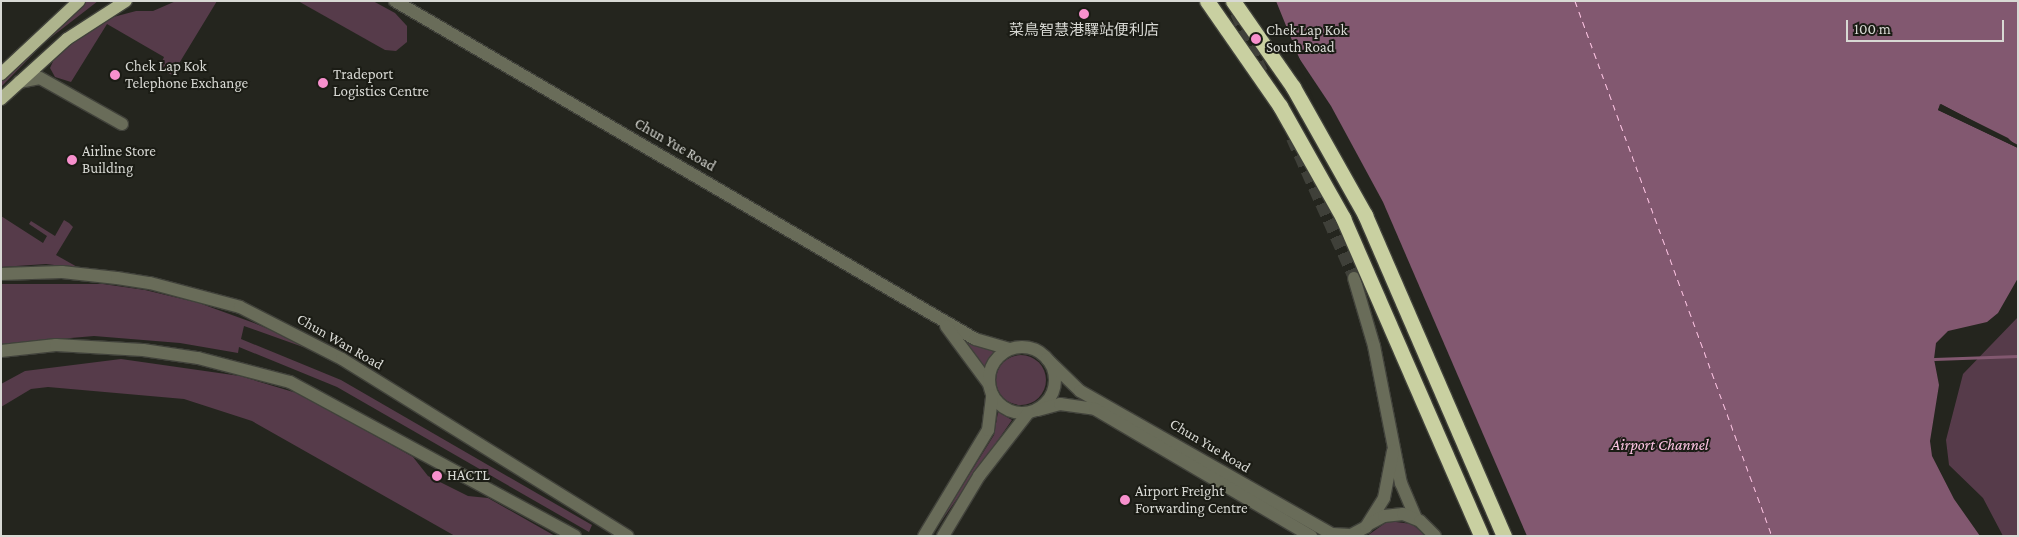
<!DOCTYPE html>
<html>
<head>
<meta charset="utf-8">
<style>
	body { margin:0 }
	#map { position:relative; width:2019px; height:537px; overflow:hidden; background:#24251e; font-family:"Crimson Pro","Noto Sans TC",serif }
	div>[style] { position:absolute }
	.green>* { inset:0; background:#563b4a }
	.round { border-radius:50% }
	.water>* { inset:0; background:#825870 }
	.pier>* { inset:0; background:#24251e }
	.stream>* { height:3px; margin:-1.5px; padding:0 1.5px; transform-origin:1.5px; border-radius:1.5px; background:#825870 }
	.ferry>* { height:1px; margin-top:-0.5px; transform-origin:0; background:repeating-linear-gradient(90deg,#fdc4e3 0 6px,transparent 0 11px) }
	.minor-tunnel>* { height:12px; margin-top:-6px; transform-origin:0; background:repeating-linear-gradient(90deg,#3f4039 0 12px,transparent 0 18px) }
	.roads { filter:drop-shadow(1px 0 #41423b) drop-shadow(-1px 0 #41423b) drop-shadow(0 1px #41423b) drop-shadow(0 -1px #41423b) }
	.minor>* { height:12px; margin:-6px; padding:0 6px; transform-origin:6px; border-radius:6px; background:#696c59 }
	.minor>.ring { margin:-6px; padding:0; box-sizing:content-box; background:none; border:12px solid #696c59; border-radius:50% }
	.major>* { height:12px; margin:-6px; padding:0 6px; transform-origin:6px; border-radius:6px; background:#aeb48d }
	.highway>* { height:15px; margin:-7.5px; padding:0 7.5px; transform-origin:7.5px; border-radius:7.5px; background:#c9d0a1 }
	.bridges { filter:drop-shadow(1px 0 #41423b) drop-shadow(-1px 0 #41423b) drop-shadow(0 1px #41423b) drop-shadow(0 -1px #41423b) }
	.highway-bridge>* { height:15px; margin:-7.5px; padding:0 7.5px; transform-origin:7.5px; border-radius:7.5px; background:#c9d0a1 }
	.dots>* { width:14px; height:14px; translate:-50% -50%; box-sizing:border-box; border:2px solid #1b1c15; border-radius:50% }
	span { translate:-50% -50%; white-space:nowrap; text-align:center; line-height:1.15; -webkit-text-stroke:4px #1b1c15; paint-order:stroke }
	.poi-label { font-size:15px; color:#d8d9d4 }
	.left { translate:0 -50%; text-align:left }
	.street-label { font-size:15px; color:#d8d9d4 }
	.water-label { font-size:16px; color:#fdc4e3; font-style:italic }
	.frame { position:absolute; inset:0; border:2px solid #d8d9d4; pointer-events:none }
	.scale { position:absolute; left:1846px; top:20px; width:158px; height:22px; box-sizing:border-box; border:2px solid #d8d9d4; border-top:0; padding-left:6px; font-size:15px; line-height:18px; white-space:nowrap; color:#d8d9d4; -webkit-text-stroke:4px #1b1c15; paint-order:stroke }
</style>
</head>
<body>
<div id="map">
	<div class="green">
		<div style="clip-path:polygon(86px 1px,98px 1px,45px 42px,1px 87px,1px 81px,24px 57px)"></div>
		<div style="clip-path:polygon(176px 1px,217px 1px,172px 75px,159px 68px,164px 57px,107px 24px,71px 82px,55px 77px,50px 68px,55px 57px,102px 20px,136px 11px,153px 11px)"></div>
		<div style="clip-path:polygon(298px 1px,373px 1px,395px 13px,407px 26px,407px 42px,396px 51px,385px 50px)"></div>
		<div style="clip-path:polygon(1px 216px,43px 243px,47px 236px,29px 224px,31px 221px,55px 236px,64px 220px,69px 223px,73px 227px,56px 255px,79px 268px,46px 264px,1px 267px)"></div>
		<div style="clip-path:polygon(1px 284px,103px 284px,145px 290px,199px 303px,254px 323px,304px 344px,303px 347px,244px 326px,241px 339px,341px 380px,592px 525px,589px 532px,337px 387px,239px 347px,238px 353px,180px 343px,94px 336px,1px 344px)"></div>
		<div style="clip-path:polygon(2018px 317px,2018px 536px,2003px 536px,1983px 498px,1949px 465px,1946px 440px,1963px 374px)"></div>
		<div style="clip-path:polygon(956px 332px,994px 352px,984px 368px,966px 342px)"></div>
		<div class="round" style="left:996px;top:355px;width:50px;height:50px"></div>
		<div style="clip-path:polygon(121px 359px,240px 376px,300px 394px,413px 457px,428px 476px,468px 496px,488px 498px,555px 536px,455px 536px,252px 421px,184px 399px,48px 387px,31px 389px,1px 407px,1px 384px,25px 371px)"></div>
		<div style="clip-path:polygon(998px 412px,1012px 420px,931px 536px,994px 435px)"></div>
		<div style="clip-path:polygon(1388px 521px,1412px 524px,1426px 536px,1367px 536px)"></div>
	</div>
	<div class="water">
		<div style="clip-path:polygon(1276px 1px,2018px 1px,2018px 145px,1941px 104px,1938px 110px,2018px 148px,2018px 278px,1998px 313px,1987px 322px,1948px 331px,1936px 343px,1934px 359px,1939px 385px,1930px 441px,1932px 456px,1954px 499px,1980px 536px,1505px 536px,1357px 200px)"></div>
	</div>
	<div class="pier">
		<div style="clip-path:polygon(1293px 49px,1331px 106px,1383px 202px,1527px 536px,1503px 536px,1355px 201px)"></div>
		<div style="clip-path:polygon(1940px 104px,2008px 138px,2018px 148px,1938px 110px)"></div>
	</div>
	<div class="stream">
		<div style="left:1934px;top:359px;width:84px;rotate:-2deg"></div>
	</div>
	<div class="ferry">
		<div style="left:1575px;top:1px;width:570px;rotate:69.79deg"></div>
	</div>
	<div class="minor-tunnel">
		<div style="left:1236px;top:13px;width:64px;rotate:66.2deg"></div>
		<div style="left:1292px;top:138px;width:153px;rotate:66.1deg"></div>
	</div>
	<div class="roads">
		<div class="minor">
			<div style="left:395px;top:1px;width:671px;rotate:30.23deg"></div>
			<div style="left:975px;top:339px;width:35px;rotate:16deg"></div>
			<div style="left:19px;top:82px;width:21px;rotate:-11deg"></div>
			<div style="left:40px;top:78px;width:94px;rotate:29.3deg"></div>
			<div style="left:1px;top:274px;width:61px;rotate:-1.9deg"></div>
			<div style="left:62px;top:272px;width:55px;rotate:6.2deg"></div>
			<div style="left:117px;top:278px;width:33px;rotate:9deg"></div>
			<div style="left:150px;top:283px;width:93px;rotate:14.9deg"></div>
			<div style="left:240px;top:307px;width:114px;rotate:27deg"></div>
			<div style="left:342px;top:359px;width:336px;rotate:31.8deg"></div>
			<div style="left:1354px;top:278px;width:71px;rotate:73.6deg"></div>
			<div style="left:1374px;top:346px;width:140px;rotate:78.9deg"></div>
			<div style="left:1401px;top:483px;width:38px;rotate:67deg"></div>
			<div style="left:946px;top:326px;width:72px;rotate:53.4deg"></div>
			<div class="ring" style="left:989px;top:347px;width:54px;height:54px"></div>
			<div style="left:1px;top:351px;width:55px;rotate:-6.2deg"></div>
			<div style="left:56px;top:345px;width:87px;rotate:3.3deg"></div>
			<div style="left:143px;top:350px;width:56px;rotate:8.3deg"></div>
			<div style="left:198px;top:358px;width:95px;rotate:14.6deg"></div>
			<div style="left:290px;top:382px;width:324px;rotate:28.4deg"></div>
			<div style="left:1047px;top:359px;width:46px;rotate:44.1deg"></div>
			<div style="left:1080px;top:391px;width:290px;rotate:29.6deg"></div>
			<div style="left:1332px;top:534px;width:19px;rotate:3deg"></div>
			<div style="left:1351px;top:535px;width:17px;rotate:-28deg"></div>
			<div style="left:1366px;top:527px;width:34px;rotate:-58deg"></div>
			<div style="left:1384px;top:498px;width:48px;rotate:-79.2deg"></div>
			<div style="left:1038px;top:410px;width:23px;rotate:-15deg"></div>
			<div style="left:1060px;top:404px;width:35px;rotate:8deg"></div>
			<div style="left:1095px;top:409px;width:251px;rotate:30.5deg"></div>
			<div style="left:1369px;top:524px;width:17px;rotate:-28deg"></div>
			<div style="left:1384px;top:516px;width:19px;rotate:-6deg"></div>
			<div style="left:1403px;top:514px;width:18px;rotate:22deg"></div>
			<div style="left:1420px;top:521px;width:21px;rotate:45deg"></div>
			<div style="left:924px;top:536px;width:124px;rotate:-58.9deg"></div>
			<div style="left:988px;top:430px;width:35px;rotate:-83deg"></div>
			<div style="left:943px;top:536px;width:70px;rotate:-59deg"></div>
			<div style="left:979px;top:476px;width:80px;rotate:-52.1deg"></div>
		</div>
		<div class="major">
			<div style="left:1px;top:74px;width:107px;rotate:-43.1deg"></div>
			<div style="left:1px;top:99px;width:89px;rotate:-42.3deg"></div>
			<div style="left:67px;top:39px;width:70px;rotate:-32.8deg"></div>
		</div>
		<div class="highway">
			<div style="left:1233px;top:1px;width:105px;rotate:55.1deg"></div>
			<div style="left:1293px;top:87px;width:147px;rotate:60.6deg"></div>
			<div style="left:1365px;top:215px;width:350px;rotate:66.6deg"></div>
		</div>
	</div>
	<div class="bridges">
		<div class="highway-bridge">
			<div style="left:1207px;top:1px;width:128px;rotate:55.2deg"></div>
			<div style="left:1280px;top:106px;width:129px;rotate:60.6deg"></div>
			<div style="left:1343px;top:218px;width:347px;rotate:66.5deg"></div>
		</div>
	</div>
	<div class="dots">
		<div style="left:1084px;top:14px;background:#f790cd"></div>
		<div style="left:1256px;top:39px;background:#f790cd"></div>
		<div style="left:115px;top:75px;background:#f790cd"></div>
		<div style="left:323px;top:83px;background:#f790cd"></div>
		<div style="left:72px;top:160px;background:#f790cd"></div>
		<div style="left:437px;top:476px;background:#f790cd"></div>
		<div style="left:1125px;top:500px;background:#f790cd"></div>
	</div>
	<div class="poi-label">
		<span class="left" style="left:1266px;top:39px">Chek Lap Kok<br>South Road</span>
		<span style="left:1084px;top:31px">菜鳥智慧港驛站便利店</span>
		<span class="left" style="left:125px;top:75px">Chek Lap Kok<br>Telephone Exchange</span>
		<span class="left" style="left:333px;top:83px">Tradeport<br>Logistics Centre</span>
		<span class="left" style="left:82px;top:160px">Airline Store<br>Building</span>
		<span class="left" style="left:447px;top:476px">HACTL</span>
		<span class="left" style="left:1135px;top:500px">Airport Freight<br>Forwarding Centre</span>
	</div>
	<div class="street-label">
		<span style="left:675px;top:145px;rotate:30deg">Chun Yue Road</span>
		<span style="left:340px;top:342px;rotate:30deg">Chun Wan Road</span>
		<span style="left:1210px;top:446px;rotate:31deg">Chun Yue Road</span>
	</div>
	<div class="water-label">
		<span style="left:1660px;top:445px">Airport Channel</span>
	</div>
	<div class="frame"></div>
	<div class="scale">100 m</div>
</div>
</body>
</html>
